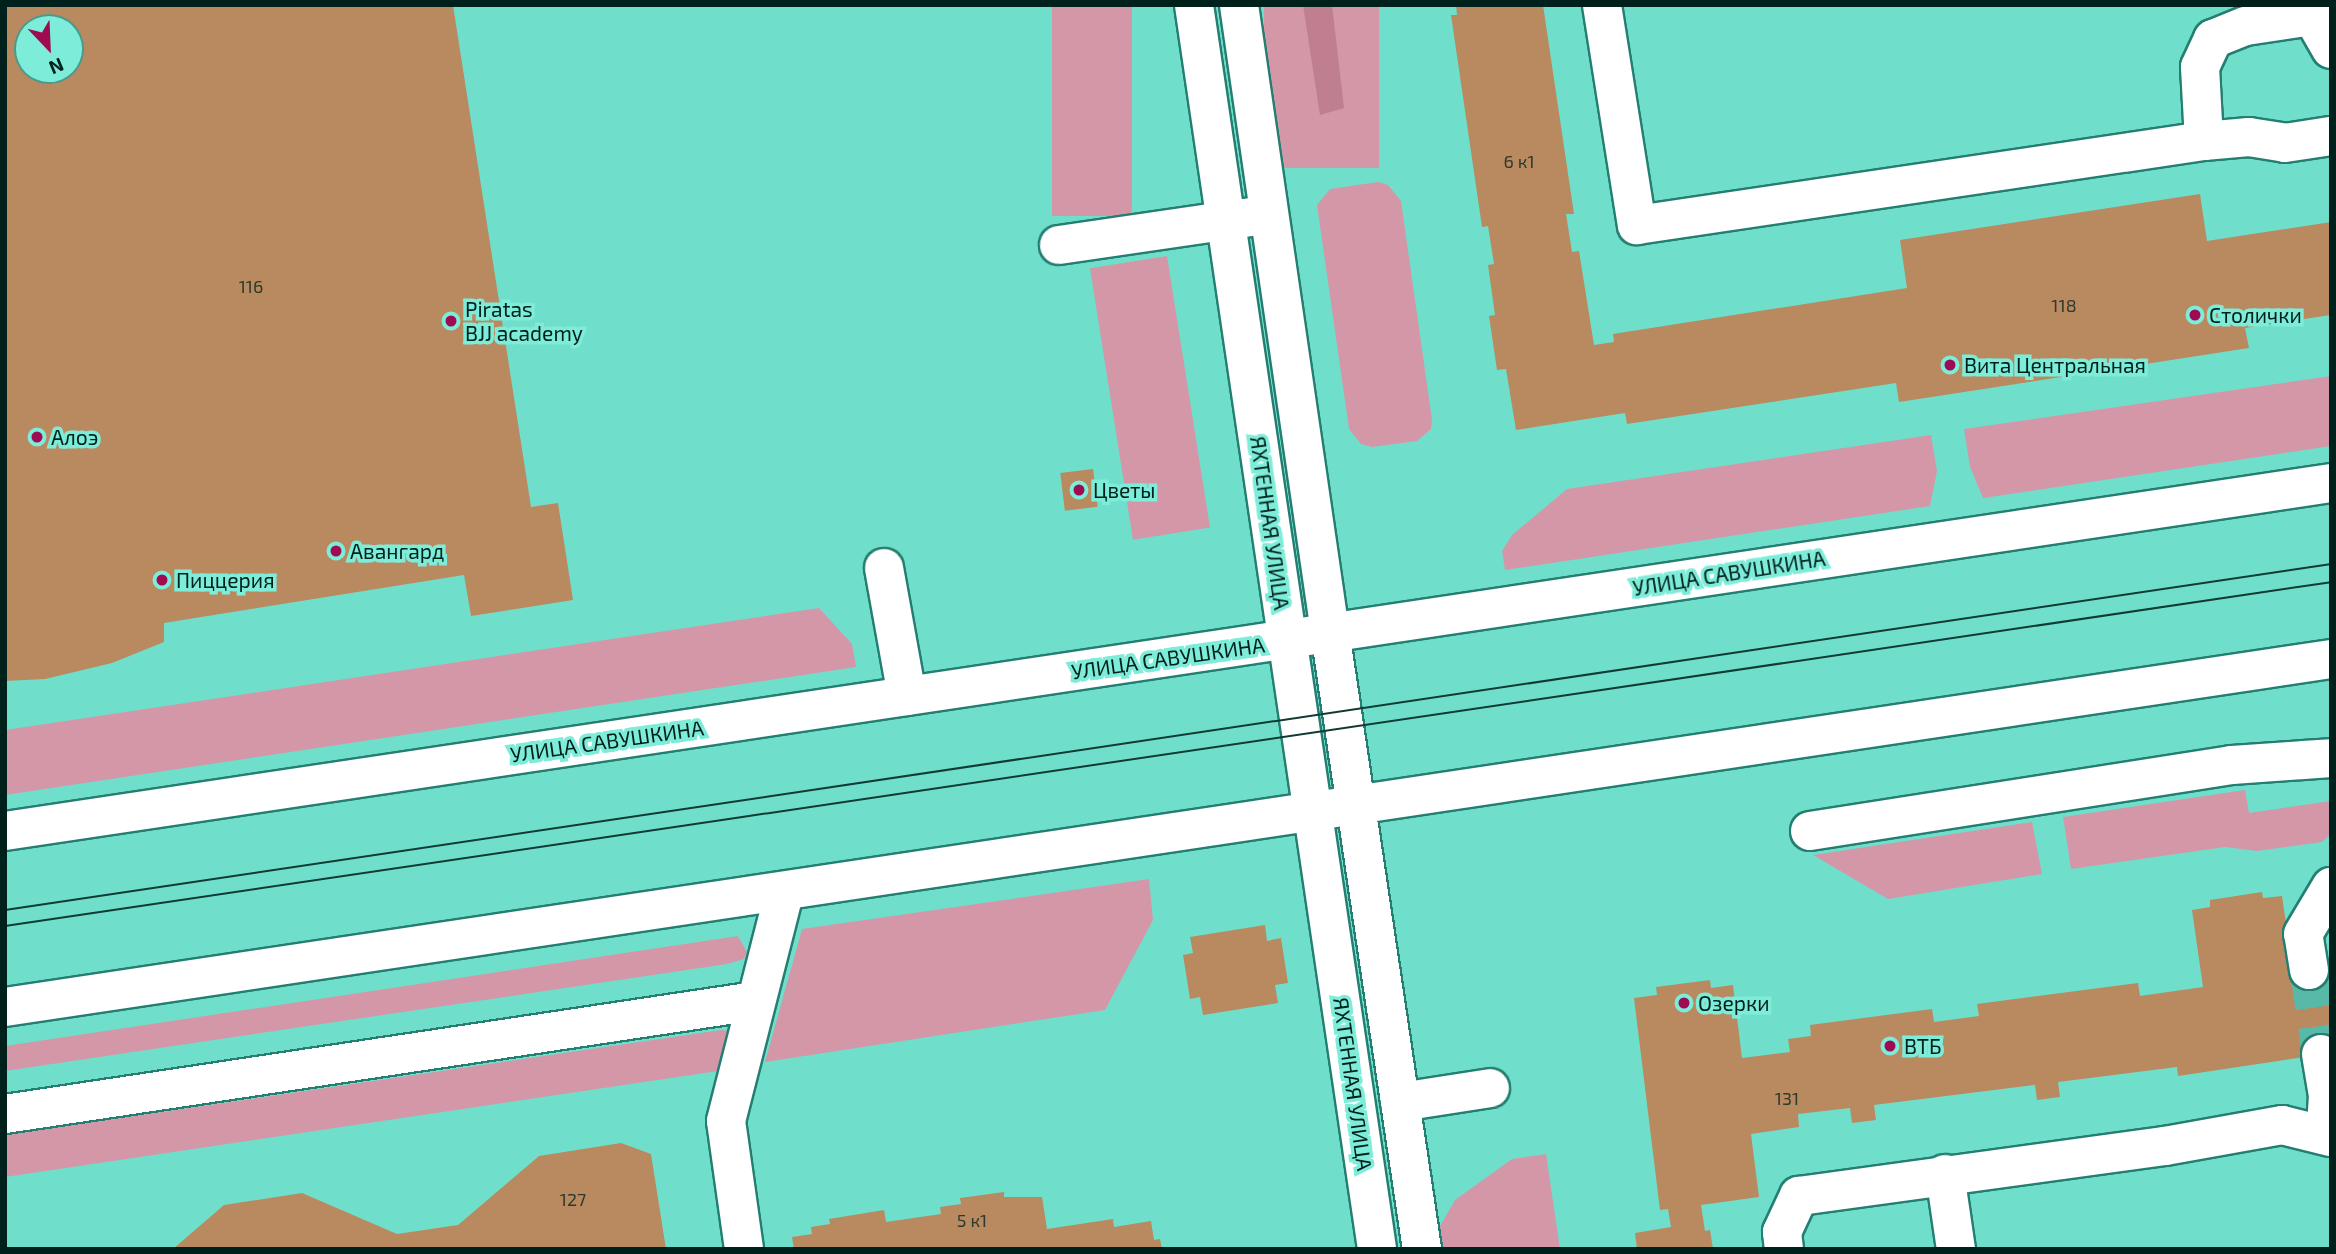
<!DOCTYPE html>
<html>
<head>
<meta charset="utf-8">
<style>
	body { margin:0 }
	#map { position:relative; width:2336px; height:1254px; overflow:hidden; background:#6fdfcc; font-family:"Exo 2",sans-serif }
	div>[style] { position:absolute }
	.green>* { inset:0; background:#d497a8; transform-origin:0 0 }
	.forest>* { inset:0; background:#bf7f91 }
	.building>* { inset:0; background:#b98960; transform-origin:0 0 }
	.minor-tunnel>* { height:38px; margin-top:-19px; transform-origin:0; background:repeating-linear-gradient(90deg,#59b9a9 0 38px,transparent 0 57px) }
	.roads { filter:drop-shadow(2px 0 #247e71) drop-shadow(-2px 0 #247e71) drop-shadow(0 2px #247e71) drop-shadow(0 -2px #247e71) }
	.minor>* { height:38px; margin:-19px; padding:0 19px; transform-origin:19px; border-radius:19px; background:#fff }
	.major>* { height:38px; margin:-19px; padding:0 19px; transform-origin:19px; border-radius:19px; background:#fff }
	.tram>* { height:2px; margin:-1px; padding:0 1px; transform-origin:1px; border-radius:1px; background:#0f3b34 }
	.dots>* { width:19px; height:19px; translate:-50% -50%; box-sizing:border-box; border:4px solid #7decd9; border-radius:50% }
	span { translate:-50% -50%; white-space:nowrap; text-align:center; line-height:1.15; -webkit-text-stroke:7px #7decd9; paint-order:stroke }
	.number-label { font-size:18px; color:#2e3a2c }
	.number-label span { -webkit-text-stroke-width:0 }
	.poi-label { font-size:21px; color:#00201b }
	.left { translate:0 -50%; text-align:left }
	.street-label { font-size:21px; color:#00201b }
	.frame { position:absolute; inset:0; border:7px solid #00201b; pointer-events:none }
	.north { position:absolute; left:14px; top:14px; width:70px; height:70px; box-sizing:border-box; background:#7decd9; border:2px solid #4b9a8d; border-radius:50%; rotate:157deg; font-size:19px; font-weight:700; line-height:28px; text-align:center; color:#00201b }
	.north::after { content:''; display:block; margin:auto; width:24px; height:32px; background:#9f0b52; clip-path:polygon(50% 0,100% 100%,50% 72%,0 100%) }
</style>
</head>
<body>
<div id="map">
	<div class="green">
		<div style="left:1052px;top:5px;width:80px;height:211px"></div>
		<div style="left:1264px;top:5px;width:115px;height:163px"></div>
		<div style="clip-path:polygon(1378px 182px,1388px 185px,1401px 201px,1432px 420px,1431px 429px,1417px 441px,1372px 447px,1361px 444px,1349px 429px,1317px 205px,1330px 189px)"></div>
		<div style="left:1167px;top:256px;width:275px;height:78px;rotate:81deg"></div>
		<div style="clip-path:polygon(2331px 376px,2331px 446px,1983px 498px,1970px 467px,1964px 429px)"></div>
		<div style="clip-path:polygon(1931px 435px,1937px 471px,1930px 506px,1505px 570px,1502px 551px,1512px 535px,1567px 489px)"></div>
		<div style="clip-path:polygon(819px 608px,852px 644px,856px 667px,5px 795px,5px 730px)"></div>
		<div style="clip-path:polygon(2245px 790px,2249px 813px,2331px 801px,2331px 834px,2322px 842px,2257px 851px,2225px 847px,2071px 869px,2063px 817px)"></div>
		<div style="clip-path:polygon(2032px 822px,2042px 874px,1888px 899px,1813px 855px)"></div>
		<div style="clip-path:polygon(1149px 879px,1153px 920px,1105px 1010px,765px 1062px,802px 929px)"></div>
		<div style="clip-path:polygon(738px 936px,747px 952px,744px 959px,727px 964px,5px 1071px,5px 1046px)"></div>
		<div style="clip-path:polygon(721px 1030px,730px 1031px,728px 1058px,718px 1071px,5px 1177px,5px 1135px)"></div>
		<div style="clip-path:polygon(1546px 1154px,1560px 1249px,1441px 1249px,1438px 1230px,1455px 1200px,1512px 1159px)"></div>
	</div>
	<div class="forest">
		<div style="clip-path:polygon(1303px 5px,1332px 5px,1344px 108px,1320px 115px)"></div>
	</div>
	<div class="building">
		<div style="clip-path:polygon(evenodd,5px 5px,453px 5px,531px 507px,558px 503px,573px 600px,471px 616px,464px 575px,164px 623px,164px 642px,112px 663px,45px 679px,5px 681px,5px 5px,28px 28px,70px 28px,70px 70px,28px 70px,28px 28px)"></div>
		<div style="clip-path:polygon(1456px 5px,1543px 5px,1574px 214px,1566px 214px,1572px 252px,1579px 251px,1594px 345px,1614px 342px,1613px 334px,1907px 288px,1900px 240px,2200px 194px,2207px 241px,2331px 222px,2331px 315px,2245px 328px,2249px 348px,1899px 402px,1896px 383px,1627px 424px,1625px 413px,1516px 430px,1506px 369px,1497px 370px,1489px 316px,1495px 315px,1488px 265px,1494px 264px,1488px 226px,1482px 227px,1451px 15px,1457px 15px)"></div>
		<div style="left:1093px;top:469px;width:38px;height:33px;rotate:83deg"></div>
		<div style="clip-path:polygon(2262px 892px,2263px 898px,2282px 896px,2293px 972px,2331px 966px,2331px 1053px,2178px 1076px,2177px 1067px,2058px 1082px,2060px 1097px,2037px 1100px,2035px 1085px,1874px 1105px,1876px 1120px,1852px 1123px,1850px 1108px,1798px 1114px,1799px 1127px,1751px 1134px,1759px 1197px,1701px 1205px,1705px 1231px,1710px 1230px,1713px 1249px,1637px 1249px,1635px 1233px,1671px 1227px,1668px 1209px,1660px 1210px,1634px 998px,1657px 995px,1656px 987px,1710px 980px,1711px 988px,1733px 985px,1742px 1058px,1790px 1052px,1788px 1039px,1811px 1036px,1810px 1025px,1932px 1009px,1934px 1022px,1979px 1016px,1977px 1004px,2138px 983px,2140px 996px,2203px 987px,2192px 910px,2210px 907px,2210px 900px)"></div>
		<div style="clip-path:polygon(1265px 925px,1267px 941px,1281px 938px,1288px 983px,1275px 985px,1278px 1003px,1203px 1015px,1200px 997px,1190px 999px,1183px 955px,1193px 953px,1190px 937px)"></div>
		<div style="clip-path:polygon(621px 1143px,651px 1154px,666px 1249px,173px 1249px,224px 1205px,302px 1193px,397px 1234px,458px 1225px,539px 1156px)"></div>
		<div style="clip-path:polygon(1004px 1192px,1004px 1197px,1042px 1197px,1047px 1229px,1113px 1219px,1114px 1227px,1151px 1221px,1154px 1240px,1160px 1239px,1162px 1249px,794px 1249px,792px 1237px,812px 1234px,811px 1227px,830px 1224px,829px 1219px,884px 1210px,886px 1222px,941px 1214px,940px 1207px,961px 1204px,960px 1198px)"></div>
	</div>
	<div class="minor-tunnel">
		<div style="left:2309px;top:970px;width:85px;rotate:81.9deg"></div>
	</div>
	<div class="roads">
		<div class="minor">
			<div style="left:1194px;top:5px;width:1257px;rotate:81.63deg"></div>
			<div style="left:1239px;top:5px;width:634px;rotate:81.74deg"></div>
			<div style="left:1602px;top:5px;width:223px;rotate:81deg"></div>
			<div style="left:1637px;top:225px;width:573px;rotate:-8.43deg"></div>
			<div style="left:2204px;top:141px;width:45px;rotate:-5.1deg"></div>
			<div style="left:2249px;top:137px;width:36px;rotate:9deg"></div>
			<div style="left:2285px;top:143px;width:47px;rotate:-8.7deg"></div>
			<div style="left:2204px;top:141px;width:74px;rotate:-93.1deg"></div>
			<div style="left:2200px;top:67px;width:31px;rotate:-65deg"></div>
			<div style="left:2213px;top:39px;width:35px;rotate:-22deg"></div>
			<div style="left:2246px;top:26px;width:67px;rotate:-8.6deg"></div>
			<div style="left:2312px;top:16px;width:38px;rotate:60deg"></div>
			<div style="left:1059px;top:245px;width:194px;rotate:-8.3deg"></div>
			<div style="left:884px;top:568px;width:130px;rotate:79.8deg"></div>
			<div style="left:1810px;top:831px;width:427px;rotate:-8.9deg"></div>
			<div style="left:2232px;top:765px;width:99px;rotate:-4deg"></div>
			<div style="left:2309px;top:970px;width:36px;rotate:-99deg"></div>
			<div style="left:2303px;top:934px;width:55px;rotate:-59.2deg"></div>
			<div style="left:2321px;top:1054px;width:43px;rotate:80.5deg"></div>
			<div style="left:2328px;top:1096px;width:39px;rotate:94deg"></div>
			<div style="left:1400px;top:1102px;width:91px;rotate:-8.8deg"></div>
			<div style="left:5px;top:1114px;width:758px;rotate:-8.57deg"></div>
			<div style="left:1945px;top:1174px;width:76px;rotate:81.7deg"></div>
			<div style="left:744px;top:1249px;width:129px;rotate:-98deg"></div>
			<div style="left:726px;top:1121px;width:235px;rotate:-75.7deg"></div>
			<div style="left:1784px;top:1249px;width:17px;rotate:-97deg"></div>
			<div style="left:1782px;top:1232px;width:40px;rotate:-65deg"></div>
			<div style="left:1799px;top:1196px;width:369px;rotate:-7.8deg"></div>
			<div style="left:2165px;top:1146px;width:119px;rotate:-10.2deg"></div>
			<div style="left:2282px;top:1125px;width:50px;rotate:13.8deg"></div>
		</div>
		<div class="major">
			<div style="left:1330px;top:632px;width:624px;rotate:81.52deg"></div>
			<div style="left:5px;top:831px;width:2352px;rotate:-8.51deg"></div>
			<div style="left:5px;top:1007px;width:2352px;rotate:-8.51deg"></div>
		</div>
	</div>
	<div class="tram">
		<div style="left:5px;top:910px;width:2352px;rotate:-8.46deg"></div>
		<div style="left:5px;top:926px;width:2351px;rotate:-8.41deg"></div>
	</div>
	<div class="dots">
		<div style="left:2195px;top:315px;background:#9f0b52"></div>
		<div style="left:451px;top:321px;background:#9f0b52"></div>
		<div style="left:1950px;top:365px;background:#9f0b52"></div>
		<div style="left:37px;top:437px;background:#9f0b52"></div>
		<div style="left:1079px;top:490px;background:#9f0b52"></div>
		<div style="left:336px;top:551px;background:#9f0b52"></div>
		<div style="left:162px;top:580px;background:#9f0b52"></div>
		<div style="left:1684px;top:1003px;background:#9f0b52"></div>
		<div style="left:1890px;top:1046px;background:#9f0b52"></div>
	</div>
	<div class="number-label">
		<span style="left:1519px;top:161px">6 к1</span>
		<span style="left:251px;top:286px">116</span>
		<span style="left:2064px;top:305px">118</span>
		<span style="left:1787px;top:1098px">131</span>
		<span style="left:573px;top:1199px">127</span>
		<span style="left:972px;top:1220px">5 к1</span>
	</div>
	<div class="poi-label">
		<span class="left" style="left:465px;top:321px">Piratas<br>BJJ academy</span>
		<span class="left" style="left:2209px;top:315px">Столички</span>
		<span class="left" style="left:1964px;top:365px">Вита Центральная</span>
		<span class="left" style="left:51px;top:437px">Алоэ</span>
		<span class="left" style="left:1093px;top:490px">Цветы</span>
		<span class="left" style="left:350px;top:551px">Авангард</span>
		<span class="left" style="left:176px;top:580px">Пиццерия</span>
		<span class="left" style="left:1698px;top:1003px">Озерки</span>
		<span class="left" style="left:1904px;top:1046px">ВТБ</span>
	</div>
	<div class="street-label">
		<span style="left:1270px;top:523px;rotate:82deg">ЯХТЕННАЯ УЛИЦА</span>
		<span style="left:1729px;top:573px;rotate:-9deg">УЛИЦА САВУШКИНА</span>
		<span style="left:1168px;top:658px;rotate:-8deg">УЛИЦА САВУШКИНА</span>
		<span style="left:607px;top:741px;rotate:-8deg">УЛИЦА САВУШКИНА</span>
		<span style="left:1353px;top:1084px;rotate:82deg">ЯХТЕННАЯ УЛИЦА</span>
	</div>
	<div class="frame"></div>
	<div class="north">N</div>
</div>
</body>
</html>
